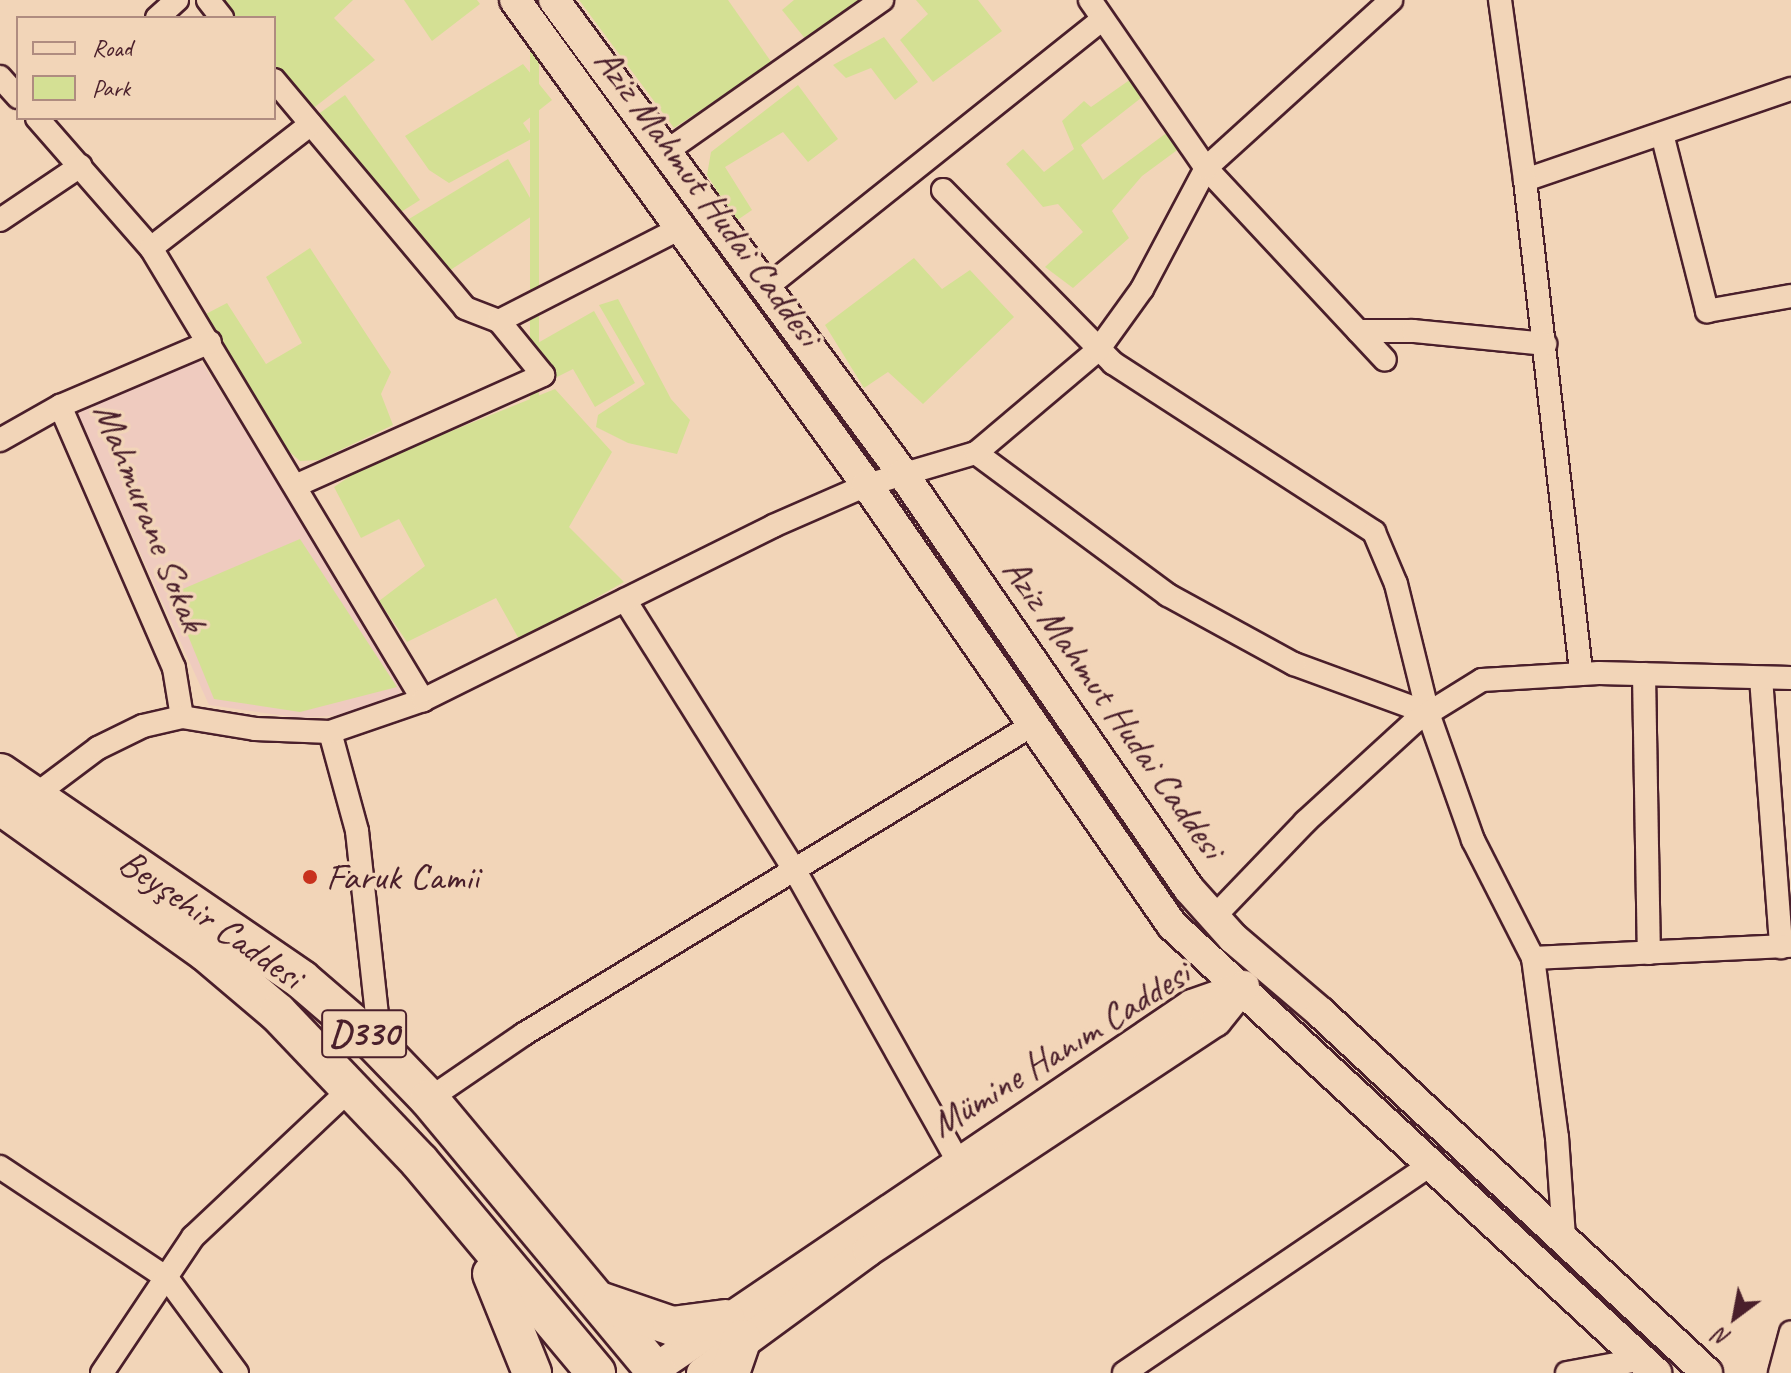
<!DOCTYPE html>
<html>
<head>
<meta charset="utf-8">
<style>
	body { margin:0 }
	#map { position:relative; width:1791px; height:1373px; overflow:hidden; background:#f2d5b8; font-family:Caveat,sans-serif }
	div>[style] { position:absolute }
	.built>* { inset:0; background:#efcbbf }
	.green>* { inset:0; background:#d4e094; transform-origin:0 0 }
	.roads { filter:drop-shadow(2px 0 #4a1f2b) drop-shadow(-2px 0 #4a1f2b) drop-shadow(0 2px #4a1f2b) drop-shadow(0 -2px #4a1f2b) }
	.street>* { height:22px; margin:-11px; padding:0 11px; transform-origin:11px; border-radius:11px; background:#f2d5b8 }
	.secondary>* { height:30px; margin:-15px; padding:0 15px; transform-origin:15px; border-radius:15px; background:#f2d5b8 }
	.highway>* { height:38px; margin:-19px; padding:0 19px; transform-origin:19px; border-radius:19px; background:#f2d5b8 }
	.dots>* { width:22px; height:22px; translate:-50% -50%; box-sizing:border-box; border:4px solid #f2d5b8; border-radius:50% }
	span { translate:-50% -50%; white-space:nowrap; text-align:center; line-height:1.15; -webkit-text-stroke:7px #f2d5b8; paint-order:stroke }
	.shield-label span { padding:2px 6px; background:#f2d5b8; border:2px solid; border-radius:6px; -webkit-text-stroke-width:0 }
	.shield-label { font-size:36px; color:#4a1f2b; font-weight:700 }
	.street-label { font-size:38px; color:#4a1f2b }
	.poi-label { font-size:38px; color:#4a1f2b }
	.left { translate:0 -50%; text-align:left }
	.legend { position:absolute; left:16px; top:16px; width:260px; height:104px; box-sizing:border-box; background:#f2d5b8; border:2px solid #af8c80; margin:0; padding:10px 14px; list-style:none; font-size:24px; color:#4a1f2b }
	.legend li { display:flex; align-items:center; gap:16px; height:40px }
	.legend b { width:40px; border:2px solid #af8c80 }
	.north { position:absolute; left:1695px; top:1277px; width:80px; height:80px; -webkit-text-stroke:6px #f2d5b8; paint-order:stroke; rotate:212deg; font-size:22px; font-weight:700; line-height:32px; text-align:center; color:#4a1f2b }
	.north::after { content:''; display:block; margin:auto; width:28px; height:36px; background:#4a1f2b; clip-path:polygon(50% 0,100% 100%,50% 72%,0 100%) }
</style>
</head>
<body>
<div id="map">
	<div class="built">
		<div style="clip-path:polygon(189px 356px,203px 364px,402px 681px,403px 692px,347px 715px,300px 718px,209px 705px,74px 406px)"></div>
	</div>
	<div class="green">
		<div style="clip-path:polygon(222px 0,353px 0,334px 18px,375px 60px,311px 110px,274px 65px,274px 18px,236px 18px)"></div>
		<div style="clip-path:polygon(404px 0,477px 0,480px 4px,432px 41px)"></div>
		<div style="left:530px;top:0;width:9px;height:588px"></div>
		<div style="clip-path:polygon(579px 0,728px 0,772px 63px,674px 128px)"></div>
		<div style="clip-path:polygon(794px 0,864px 0,807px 41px,782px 10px)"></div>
		<div style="clip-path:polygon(916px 0,978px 0,1002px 31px,933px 82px,900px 40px,928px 14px)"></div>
		<div style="clip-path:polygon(884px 37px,918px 82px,895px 100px,871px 68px,846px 78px,833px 65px)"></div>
		<div style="clip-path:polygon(523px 64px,552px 100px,523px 123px,533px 138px,449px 183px,429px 170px,405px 136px)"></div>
		<div style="clip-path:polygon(1131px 79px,1141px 98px,1081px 145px,1103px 180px,1169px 131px,1180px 148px,1142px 176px,1112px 211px,1129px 238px,1073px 288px,1045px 267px,1083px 232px,1058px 204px,1043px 207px,1006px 164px,1023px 149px,1044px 172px,1074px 149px,1062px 121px,1084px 101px,1091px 107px)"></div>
		<div style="clip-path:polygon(798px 85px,838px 139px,808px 162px,783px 132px,725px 167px,752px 210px,736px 221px,707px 175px,711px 152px)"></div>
		<div style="clip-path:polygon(345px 95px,420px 200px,401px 212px,317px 115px)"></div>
		<div style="clip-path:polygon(508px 159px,538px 212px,449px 271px,404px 222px)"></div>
		<div style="clip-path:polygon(310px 248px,391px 372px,381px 394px,393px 425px,319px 460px,300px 461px,284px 447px,202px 316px,227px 303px,266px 364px,302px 343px,266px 277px)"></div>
		<div style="clip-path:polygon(914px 258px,942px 289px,970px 270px,1014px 317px,923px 404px,888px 372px,864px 388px,825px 325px)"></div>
		<div style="clip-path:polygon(618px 299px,671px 399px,690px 420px,677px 454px,628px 443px,596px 427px,598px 415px,645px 384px,599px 305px)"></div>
		<div style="clip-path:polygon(594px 311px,635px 383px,595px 407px,573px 369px,555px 378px,536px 344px)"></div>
		<div style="clip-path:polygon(555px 389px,612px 452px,569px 527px,624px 582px,520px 641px,496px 598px,407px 642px,379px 601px,425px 566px,399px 519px,361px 538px,334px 487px,365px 466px)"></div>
		<div style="clip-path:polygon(300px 539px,397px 687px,300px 712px,214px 699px,171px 594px)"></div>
	</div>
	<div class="roads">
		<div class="street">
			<div style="left:208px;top:0;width:23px;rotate:52deg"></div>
			<div style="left:1090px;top:0;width:204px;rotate:55.4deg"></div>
			<div style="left:1206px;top:168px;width:262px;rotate:47deg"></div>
			<div style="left:1500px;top:0;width:182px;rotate:82.1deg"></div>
			<div style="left:1525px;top:180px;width:281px;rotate:-18.9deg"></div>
			<div style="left:157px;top:18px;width:27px;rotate:-42deg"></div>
			<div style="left:0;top:77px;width:27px;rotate:48deg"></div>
			<div style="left:274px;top:80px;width:297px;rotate:50deg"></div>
			<div style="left:465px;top:308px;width:36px;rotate:21deg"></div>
			<div style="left:37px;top:118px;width:173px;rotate:48.8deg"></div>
			<div style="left:151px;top:248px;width:528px;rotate:58.96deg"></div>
			<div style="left:1662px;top:134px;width:183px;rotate:75.7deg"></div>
			<div style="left:1707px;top:311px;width:85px;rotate:-10.1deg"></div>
			<div style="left:667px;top:151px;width:263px;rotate:-35.1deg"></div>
			<div style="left:1525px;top:180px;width:497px;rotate:83.5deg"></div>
			<div style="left:943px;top:190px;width:243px;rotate:45.5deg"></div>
			<div style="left:1113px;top:363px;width:311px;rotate:32.9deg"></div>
			<div style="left:1374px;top:532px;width:56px;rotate:67.1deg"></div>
			<div style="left:1396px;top:584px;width:133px;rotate:76.1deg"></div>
			<div style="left:1428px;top:713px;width:143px;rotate:-159.9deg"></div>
			<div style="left:1294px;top:664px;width:144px;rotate:-151.3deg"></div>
			<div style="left:1168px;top:595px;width:239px;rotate:-143.5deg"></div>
			<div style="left:0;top:220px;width:97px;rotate:-34deg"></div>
			<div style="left:151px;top:248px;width:202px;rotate:-37.8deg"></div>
			<div style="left:767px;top:287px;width:428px;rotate:-38.6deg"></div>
			<div style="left:1358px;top:331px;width:55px"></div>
			<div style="left:1413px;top:331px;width:133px;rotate:5.6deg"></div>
			<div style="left:0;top:440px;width:69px;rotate:-29.5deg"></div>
			<div style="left:295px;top:486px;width:272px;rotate:-24.1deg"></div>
			<div style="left:543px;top:375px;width:70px;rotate:-129.2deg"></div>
			<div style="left:499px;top:321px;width:204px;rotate:-27.1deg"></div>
			<div style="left:625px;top:600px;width:318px;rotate:57.9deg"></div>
			<div style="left:794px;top:869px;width:333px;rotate:60.7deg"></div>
			<div style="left:1644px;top:674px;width:279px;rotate:89deg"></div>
			<div style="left:1761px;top:678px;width:270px;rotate:85.7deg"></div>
			<div style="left:1428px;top:713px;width:135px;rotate:70.5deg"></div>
			<div style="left:1473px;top:840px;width:132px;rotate:63deg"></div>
			<div style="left:1533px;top:958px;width:258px;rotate:-2.7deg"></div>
			<div style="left:182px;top:717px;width:50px;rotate:-99.3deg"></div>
			<div style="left:174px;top:668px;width:286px;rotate:-113.5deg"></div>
			<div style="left:60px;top:406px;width:163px;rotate:-23.1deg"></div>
			<div style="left:330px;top:732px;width:103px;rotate:74.7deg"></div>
			<div style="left:357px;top:831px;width:194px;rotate:83.8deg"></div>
			<div style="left:378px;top:1024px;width:18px;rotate:103deg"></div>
			<div style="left:34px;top:796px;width:80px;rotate:-36.9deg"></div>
			<div style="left:98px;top:748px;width:50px;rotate:-26.1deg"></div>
			<div style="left:143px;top:726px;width:40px;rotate:-13deg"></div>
			<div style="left:182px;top:717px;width:74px;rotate:9.3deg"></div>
			<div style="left:255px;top:729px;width:75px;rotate:2.3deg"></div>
			<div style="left:330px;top:732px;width:98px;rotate:-19deg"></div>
			<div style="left:423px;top:700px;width:391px;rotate:-26.4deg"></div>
			<div style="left:773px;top:526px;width:103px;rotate:-23.6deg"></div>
			<div style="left:867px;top:485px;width:114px;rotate:-16.4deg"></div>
			<div style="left:976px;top:453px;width:160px;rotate:-40.2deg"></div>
			<div style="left:1098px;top:350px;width:75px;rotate:-54.2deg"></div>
			<div style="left:1142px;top:289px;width:137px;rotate:-62.1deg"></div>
			<div style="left:1206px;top:168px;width:250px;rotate:-42.2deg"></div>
			<div style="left:1214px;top:917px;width:132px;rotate:-46.2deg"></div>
			<div style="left:1305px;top:822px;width:148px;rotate:-42.5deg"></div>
			<div style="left:1414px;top:722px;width:80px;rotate:-31.7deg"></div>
			<div style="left:1482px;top:680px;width:117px;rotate:-3.4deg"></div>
			<div style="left:1599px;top:673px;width:192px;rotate:1.5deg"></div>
			<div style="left:1533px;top:958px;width:181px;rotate:82.4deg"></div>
			<div style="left:1557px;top:1137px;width:101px;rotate:86deg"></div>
			<div style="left:429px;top:1099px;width:115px;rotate:-34.4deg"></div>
			<div style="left:524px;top:1034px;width:597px;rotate:-31.29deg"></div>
			<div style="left:0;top:1167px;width:201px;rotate:33.6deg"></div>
			<div style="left:167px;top:1278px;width:118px;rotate:53.6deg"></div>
			<div style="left:102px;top:1373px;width:164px;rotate:-56.2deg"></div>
			<div style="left:193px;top:1237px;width:217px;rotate:-43.3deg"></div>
			<div style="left:1124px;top:1373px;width:371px;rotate:-34.2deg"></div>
			<div style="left:1567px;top:1373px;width:77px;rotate:-10.4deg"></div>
			<div style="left:1780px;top:1373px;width:42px;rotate:-75deg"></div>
		</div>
		<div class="secondary">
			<div style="left:515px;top:0;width:599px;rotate:54.03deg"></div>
			<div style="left:867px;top:485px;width:535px;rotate:55.27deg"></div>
			<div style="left:1172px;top:925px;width:660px;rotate:42.79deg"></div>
			<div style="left:554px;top:0;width:589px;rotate:53.64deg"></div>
			<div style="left:903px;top:474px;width:504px;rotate:55.43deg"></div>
			<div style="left:1189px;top:889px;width:66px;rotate:48.1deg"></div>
			<div style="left:1233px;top:938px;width:116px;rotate:40.4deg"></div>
			<div style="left:1321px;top:1013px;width:528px;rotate:43deg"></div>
			<div style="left:649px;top:1373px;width:656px;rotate:-34.13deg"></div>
			<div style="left:1192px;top:1005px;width:54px;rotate:-19.4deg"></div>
			<div style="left:702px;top:1373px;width:206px;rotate:-36.3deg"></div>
			<div style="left:868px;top:1251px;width:417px;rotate:-33.5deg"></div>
			<div style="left:1216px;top:1021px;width:45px;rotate:-51.3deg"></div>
		</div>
		<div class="highway">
			<div style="left:0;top:773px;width:366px;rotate:34.4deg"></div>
			<div style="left:302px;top:980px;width:95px;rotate:40.7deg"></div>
			<div style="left:374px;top:1042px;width:79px;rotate:46deg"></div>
			<div style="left:429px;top:1099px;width:356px;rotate:50.2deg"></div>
			<div style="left:0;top:805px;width:253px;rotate:35.5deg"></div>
			<div style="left:206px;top:952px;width:94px;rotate:40.3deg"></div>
			<div style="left:278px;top:1013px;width:204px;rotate:46.4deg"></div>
			<div style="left:419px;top:1161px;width:276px;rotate:50.1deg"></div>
			<div style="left:492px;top:1274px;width:107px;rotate:68deg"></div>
			<div style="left:602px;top:1302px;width:74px;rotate:18.9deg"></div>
			<div style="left:672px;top:1326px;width:54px;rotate:-7.4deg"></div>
			<div style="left:730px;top:1373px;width:36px;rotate:-71deg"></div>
		</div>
	</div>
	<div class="dots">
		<div style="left:310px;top:877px;background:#c8321e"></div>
	</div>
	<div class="shield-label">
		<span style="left:364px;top:1034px">D330</span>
	</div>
	<div class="street-label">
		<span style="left:708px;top:197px;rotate:54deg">Aziz Mahmut Hudai Caddesi</span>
		<span style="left:150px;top:517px;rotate:68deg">Mahmurane Sokak</span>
		<span style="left:1114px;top:708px;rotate:55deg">Aziz Mahmut Hudai Caddesi</span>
		<span style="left:211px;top:919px;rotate:35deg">Beyşehir Caddesi</span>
		<span style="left:1060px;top:1049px;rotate:-32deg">Mümine Hanım Caddesi</span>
	</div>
	<div class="poi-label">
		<span class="left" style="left:326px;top:877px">Faruk Camii</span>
	</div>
	<ul class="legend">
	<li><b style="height:10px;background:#f2d5b8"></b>Road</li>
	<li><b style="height:22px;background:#d4e094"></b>Park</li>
	</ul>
	<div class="north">N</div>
</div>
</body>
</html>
